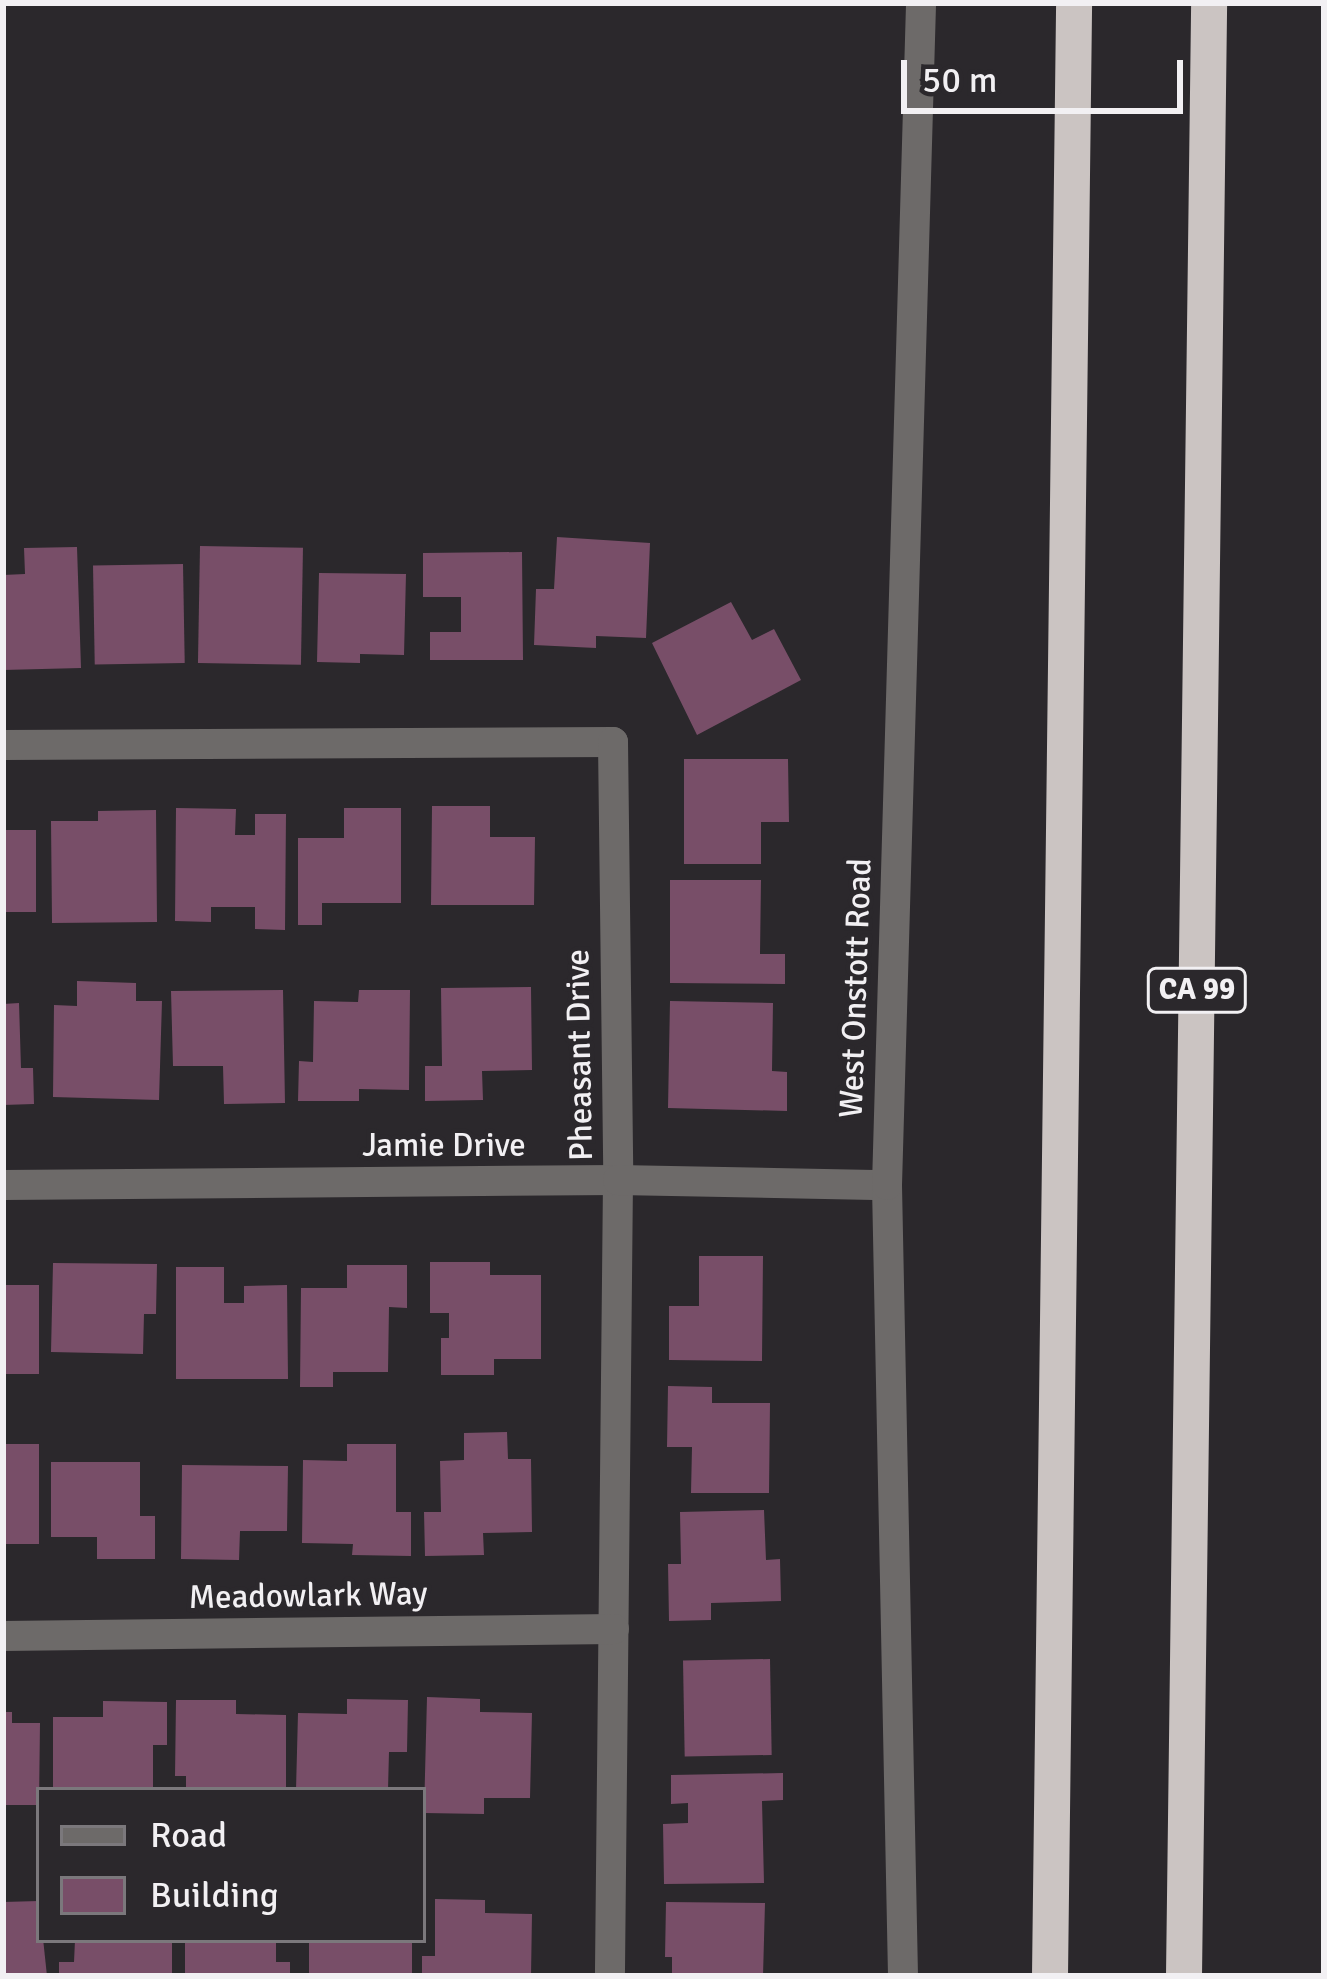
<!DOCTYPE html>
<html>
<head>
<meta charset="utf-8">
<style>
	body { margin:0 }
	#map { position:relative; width:1327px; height:1979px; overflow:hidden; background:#2b282c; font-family:Signika,sans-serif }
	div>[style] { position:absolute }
	.building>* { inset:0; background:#784e68; transform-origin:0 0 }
	.minor>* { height:30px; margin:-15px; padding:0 15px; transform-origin:15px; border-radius:15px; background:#6d6a69 }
	.tertiary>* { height:30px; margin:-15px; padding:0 15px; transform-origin:15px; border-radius:15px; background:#6d6a69 }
	.motorway>* { height:36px; margin:-18px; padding:0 18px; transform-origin:18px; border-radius:18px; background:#cbc4c2 }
	span { translate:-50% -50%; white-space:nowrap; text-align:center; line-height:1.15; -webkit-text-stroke:9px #2b282c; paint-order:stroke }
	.shield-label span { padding:3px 9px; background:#2b282c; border:3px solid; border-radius:9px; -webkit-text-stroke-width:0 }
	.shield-label { font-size:30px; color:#f2f0f3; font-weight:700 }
	.street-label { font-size:33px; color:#f2f0f3 }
	.frame { position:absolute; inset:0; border:6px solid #f2f0f3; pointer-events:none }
	.legend { position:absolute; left:36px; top:1787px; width:390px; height:156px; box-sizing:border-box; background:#2b282c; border:3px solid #7b787c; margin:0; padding:15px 21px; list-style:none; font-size:36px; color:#f2f0f3 }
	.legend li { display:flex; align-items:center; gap:24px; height:60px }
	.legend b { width:60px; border:3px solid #7b787c }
	.scale { position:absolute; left:901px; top:60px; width:282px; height:54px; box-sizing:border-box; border:6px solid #f2f0f3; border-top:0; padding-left:15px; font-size:36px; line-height:42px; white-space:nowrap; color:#f2f0f3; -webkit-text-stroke:9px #2b282c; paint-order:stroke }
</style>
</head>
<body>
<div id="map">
	<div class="building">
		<div style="clip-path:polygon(557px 537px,650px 543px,646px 638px,596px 636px,596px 648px,534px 645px,536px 589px,554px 589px)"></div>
		<div style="left:200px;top:546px;width:103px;height:117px;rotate:1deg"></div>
		<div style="clip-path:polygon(77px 547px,81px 668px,3px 670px,3px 575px,25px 574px,24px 548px)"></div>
		<div style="clip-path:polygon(522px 552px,523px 660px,430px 660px,430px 632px,461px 632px,461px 597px,423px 597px,423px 553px)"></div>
		<div style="left:183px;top:564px;width:99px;height:90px;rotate:89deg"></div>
		<div style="clip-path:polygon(319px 573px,406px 574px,404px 655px,360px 654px,360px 663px,317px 662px)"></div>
		<div style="clip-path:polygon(731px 602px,752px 640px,774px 629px,801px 680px,697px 735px,652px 643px)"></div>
		<div style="clip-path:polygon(684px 759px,788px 759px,789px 822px,761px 822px,761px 864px,684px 864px)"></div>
		<div style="clip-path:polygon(432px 806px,490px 806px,490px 837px,535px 837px,534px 905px,431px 905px)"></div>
		<div style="clip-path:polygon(176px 808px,236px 809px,235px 835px,255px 835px,255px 814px,286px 814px,285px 930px,255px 929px,255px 907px,211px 907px,211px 922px,175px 921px)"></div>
		<div style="clip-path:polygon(344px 808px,401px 808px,401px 903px,322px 903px,322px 925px,298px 925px,298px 838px,344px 838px)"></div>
		<div style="clip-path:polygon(156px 810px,157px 922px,52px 923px,51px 821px,98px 821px,98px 811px)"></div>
		<div style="left:3px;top:830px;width:33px;height:82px"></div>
		<div style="clip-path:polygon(670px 880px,761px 880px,760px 954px,785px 954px,785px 984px,670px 983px)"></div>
		<div style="clip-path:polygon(77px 981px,136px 983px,136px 1001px,162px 1001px,159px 1100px,53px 1097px,54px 1005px,77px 1006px)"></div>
		<div style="clip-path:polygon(531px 987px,532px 1070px,482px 1071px,483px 1100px,425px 1101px,425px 1066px,442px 1066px,441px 988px)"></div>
		<div style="clip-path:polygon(283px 990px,285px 1103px,224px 1104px,223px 1066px,173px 1066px,171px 991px)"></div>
		<div style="clip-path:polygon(359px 990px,410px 990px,409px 1090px,359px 1089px,359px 1101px,298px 1101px,299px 1061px,313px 1062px,314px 1001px,358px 1002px)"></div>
		<div style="clip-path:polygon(670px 1001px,773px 1003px,772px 1071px,787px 1072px,787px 1111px,668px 1108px)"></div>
		<div style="clip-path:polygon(19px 1003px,21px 1068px,33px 1068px,34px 1104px,3px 1105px,3px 1004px)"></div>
		<div style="clip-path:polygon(699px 1256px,763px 1256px,762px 1361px,669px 1360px,669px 1306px,699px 1306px)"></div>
		<div style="clip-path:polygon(430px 1262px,490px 1262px,490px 1275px,541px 1275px,541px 1359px,494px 1359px,494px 1375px,441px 1375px,441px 1338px,449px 1338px,449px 1313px,430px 1313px)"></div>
		<div style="clip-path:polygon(53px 1263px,157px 1264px,156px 1314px,144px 1314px,143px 1354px,51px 1352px)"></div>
		<div style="clip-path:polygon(347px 1265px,407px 1265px,407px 1308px,389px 1307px,388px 1372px,333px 1372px,333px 1387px,300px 1387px,301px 1288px,347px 1288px)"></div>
		<div style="clip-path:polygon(176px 1267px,224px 1267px,224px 1303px,244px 1303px,244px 1286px,287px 1285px,288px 1379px,176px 1379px)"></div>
		<div style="left:3px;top:1285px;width:36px;height:89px"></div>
		<div style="clip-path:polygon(668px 1386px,712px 1387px,712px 1403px,770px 1403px,769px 1493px,691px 1493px,692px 1447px,667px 1447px)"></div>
		<div style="clip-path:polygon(507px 1432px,508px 1459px,531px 1459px,532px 1532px,483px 1533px,484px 1555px,425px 1556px,424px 1512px,441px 1512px,440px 1461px,464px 1460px,464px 1433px)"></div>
		<div style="left:3px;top:1444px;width:36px;height:100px"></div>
		<div style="clip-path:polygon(347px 1444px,396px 1444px,396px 1512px,411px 1512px,411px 1556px,352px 1555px,353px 1544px,302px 1543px,303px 1460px,347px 1461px)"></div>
		<div style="clip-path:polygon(51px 1462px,140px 1462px,140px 1516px,155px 1516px,155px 1559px,97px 1559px,97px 1537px,51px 1537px)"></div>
		<div style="clip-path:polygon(182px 1465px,288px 1466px,287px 1531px,240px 1531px,239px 1560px,181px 1559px)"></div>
		<div style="clip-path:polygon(764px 1510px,766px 1560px,780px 1559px,781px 1601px,711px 1603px,711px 1620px,669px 1621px,668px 1564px,681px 1564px,680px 1512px)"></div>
		<div style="left:770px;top:1659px;width:96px;height:87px;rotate:89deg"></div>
		<div style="clip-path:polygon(427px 1697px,480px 1699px,480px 1712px,532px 1713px,530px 1798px,484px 1798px,484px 1814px,424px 1813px)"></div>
		<div style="clip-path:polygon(347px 1699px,408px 1700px,407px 1752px,389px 1752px,388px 1790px,296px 1790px,298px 1713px,347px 1714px)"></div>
		<div style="clip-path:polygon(176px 1700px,236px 1700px,236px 1714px,286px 1715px,286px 1790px,186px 1790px,186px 1776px,175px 1776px)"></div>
		<div style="clip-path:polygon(103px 1701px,167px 1702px,167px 1745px,153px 1745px,153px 1790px,53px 1790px,53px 1717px,103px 1717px)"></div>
		<div style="clip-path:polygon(3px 1712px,12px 1712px,12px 1723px,40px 1723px,39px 1805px,3px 1805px)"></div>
		<div style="clip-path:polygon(783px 1773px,783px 1800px,762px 1801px,764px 1883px,664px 1884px,663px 1824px,688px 1823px,688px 1803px,671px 1804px,671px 1775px)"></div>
		<div style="clip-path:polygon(435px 1899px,485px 1900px,485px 1913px,532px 1914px,531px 1976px,422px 1976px,422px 1956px,435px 1956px)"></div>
		<div style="clip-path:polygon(39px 1901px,47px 1976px,3px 1976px,3px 1902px)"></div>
		<div style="clip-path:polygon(666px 1902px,765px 1903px,763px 1976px,672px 1976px,672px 1957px,665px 1957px)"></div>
		<div style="clip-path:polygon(75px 1940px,172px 1940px,172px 1976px,59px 1976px,59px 1962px,74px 1962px)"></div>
		<div style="clip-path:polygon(185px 1940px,276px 1940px,276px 1962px,290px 1962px,290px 1976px,185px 1976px)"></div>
		<div style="left:309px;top:1940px;width:103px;height:36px"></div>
	</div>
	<div class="minor">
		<div style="left:3px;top:745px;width:610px;rotate:-0.28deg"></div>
		<div style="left:613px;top:742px;width:438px;rotate:89.3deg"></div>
		<div style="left:618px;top:1180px;width:796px;rotate:90.58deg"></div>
		<div style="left:3px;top:1185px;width:615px;rotate:-0.47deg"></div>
		<div style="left:618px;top:1180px;width:269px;rotate:1.1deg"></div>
		<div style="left:3px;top:1636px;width:611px;rotate:-0.66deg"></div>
	</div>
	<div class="tertiary">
		<div style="left:903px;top:1976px;width:791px;rotate:-91.16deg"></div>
		<div style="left:887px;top:1185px;width:1182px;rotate:-88.35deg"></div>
	</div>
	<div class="motorway">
		<div style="left:1050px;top:1976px;width:1973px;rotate:-89.3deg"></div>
		<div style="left:1184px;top:1976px;width:1973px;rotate:-89.27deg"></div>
	</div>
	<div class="shield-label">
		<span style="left:1197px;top:990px">CA 99</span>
	</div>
	<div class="street-label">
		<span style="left:856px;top:988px;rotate:-88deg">West Onstott Road</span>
		<span style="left:580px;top:1055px;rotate:-91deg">Pheasant Drive</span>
		<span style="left:444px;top:1146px">Jamie Drive</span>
		<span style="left:308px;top:1596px;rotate:-1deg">Meadowlark Way</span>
	</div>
	<div class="frame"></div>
	<ul class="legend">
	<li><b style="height:15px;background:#6d6a69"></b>Road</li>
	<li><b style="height:33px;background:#784e68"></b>Building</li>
	</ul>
	<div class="scale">50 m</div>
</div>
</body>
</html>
